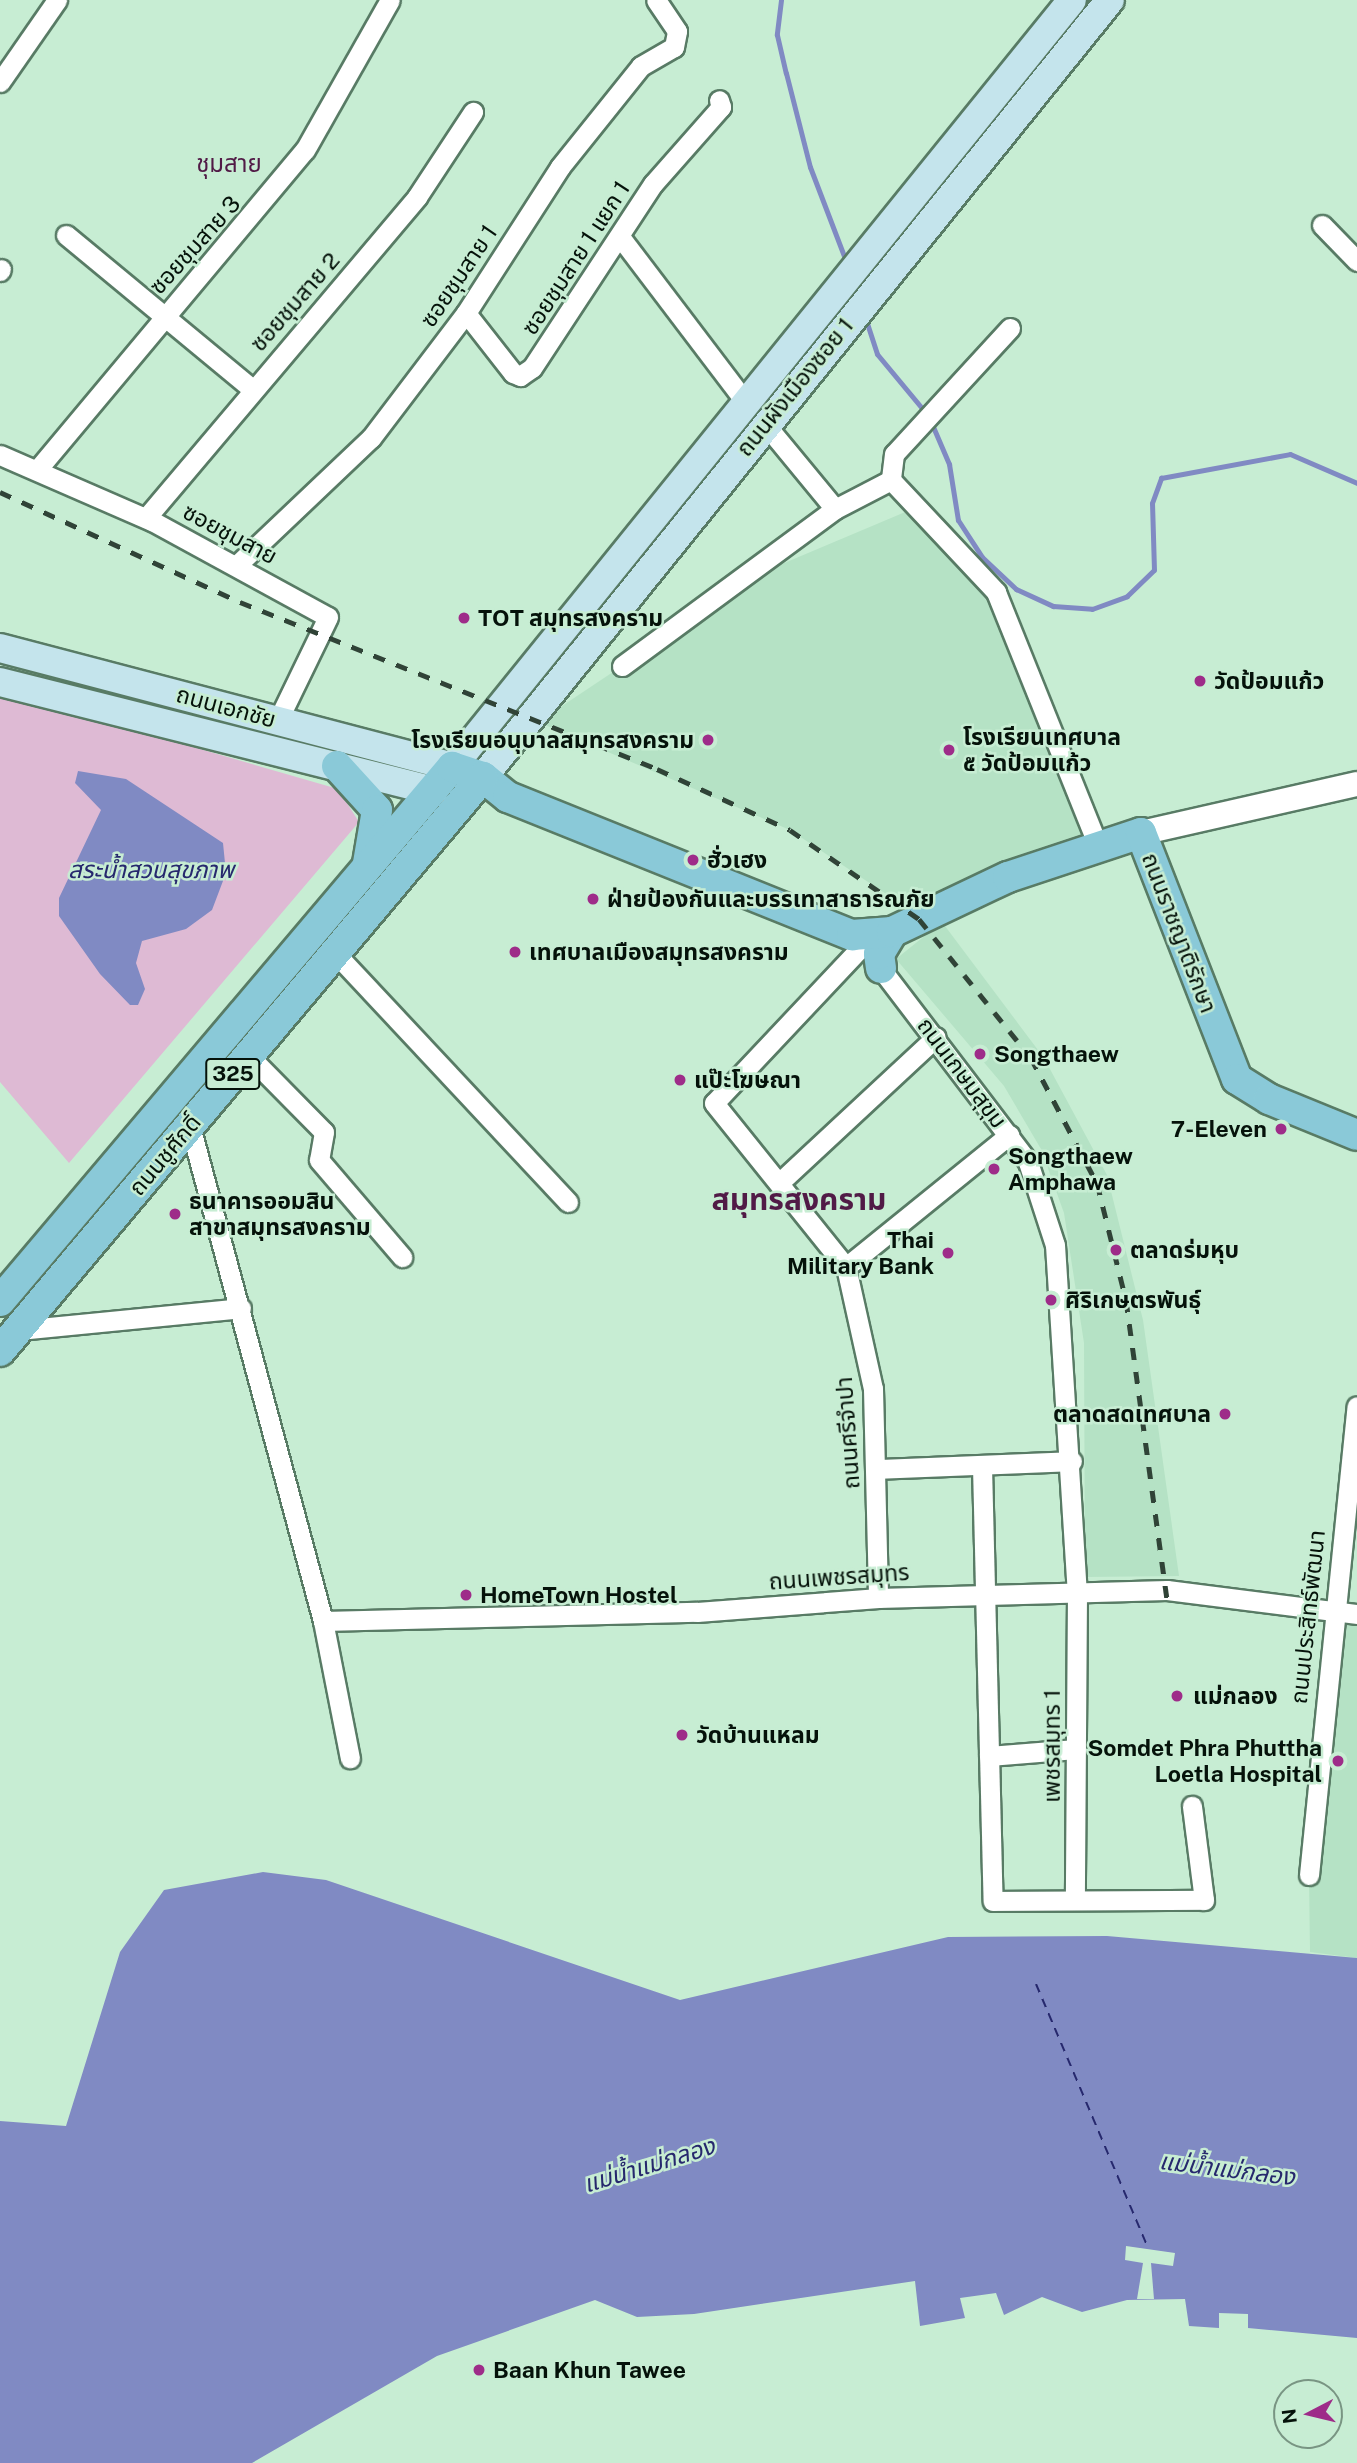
<!DOCTYPE html>
<html>
<head>
<meta charset="utf-8">
<style>
	body { margin:0 }
	#map { position:relative; width:1357px; height:2463px; overflow:hidden; background:#c7edd3; font-family:"Public Sans","Noto Sans Thai",sans-serif }
	div>[style] { position:absolute }
	.built>* { inset:0; background:#b5e2c5 }
	.green>* { inset:0; background:#debad4 }
	.water>* { inset:0; background:#808ac3 }
	.pier>* { inset:0; background:#c7edd3 }
	.stream>* { height:5px; margin:-2.5px; padding:0 2.5px; transform-origin:2.5px; border-radius:2.5px; background:#808ac3 }
	.ferry>* { height:2px; margin-top:-1px; transform-origin:0; background:repeating-linear-gradient(90deg,#26286d 0 9px,transparent 0 16px) }
	.roads { filter:drop-shadow(2px 0 #587b65) drop-shadow(-2px 0 #587b65) drop-shadow(0 2px #587b65) drop-shadow(0 -2px #587b65) }
	.minor>* { height:19px; margin:-9.5px; padding:0 9.5px; transform-origin:9.5px; border-radius:9.5px; background:#fff }
	.tertiary>* { height:24px; margin:-12px; padding:0 12px; transform-origin:12px; border-radius:12px; background:#fff }
	.secondary>* { height:28px; margin:-14px; padding:0 14px; transform-origin:14px; border-radius:14px; background:#c4e4ec }
	.primary>* { height:30px; margin:-15px; padding:0 15px; transform-origin:15px; border-radius:15px; background:#8ac9d8 }
	.rail>* { height:5px; margin-top:-2.5px; transform-origin:0; background:repeating-linear-gradient(90deg,#304337 0 12px,transparent 0 24px) }
	.dots>* { width:19px; height:19px; translate:-50% -50%; box-sizing:border-box; border:4px solid #c7edd3; border-radius:50% }
	span { translate:-50% -50%; white-space:nowrap; text-align:center; line-height:1.15; -webkit-text-stroke:5px #c7edd3; paint-order:stroke }
	.shield-label span { padding:2px 5px; background:#c7edd3; border:2px solid; border-radius:5px; -webkit-text-stroke-width:0 }
	.shield-label { font-size:21px; color:#05120a; font-weight:700 }
	.street-label { font-size:23px; color:#05120a }
	.poi-label { font-size:23px; color:#05120a; font-weight:700 }
	.left { translate:0 -50%; text-align:left }
	.right { translate:-100% -50%; text-align:right }
	.neighbourhood-label { font-size:24px; color:#511a46 }
	.water-label { font-size:24px; color:#26286d; font-style:italic }
	.district-label { font-size:30px; color:#511a46; font-weight:700 }
	.north { position:absolute; left:1273px; top:2379px; width:70px; height:70px; box-sizing:border-box; background:#c7edd3; border:2px solid #799583; border-radius:50%; rotate:263deg; font-size:19px; font-weight:700; line-height:28px; text-align:center; color:#05120a }
	.north::after { content:''; display:block; margin:auto; width:24px; height:32px; background:#9e2c89; clip-path:polygon(50% 0,100% 100%,50% 72%,0 100%) }
</style>
</head>
<body>
<div id="map">
	<div class="built">
		<div style="clip-path:polygon(910px 510px,996px 592px,1097px 843px,919px 919px,907px 896px,895px 900px,790px 830px,538px 722px,763px 572px)"></div>
		<div style="clip-path:polygon(942px 922px,1044px 1058px,1107px 1175px,1143px 1320px,1179px 1576px,1085px 1577px,1084px 1343px,1064px 1213px,1041px 1149px,1004px 1086px,896px 959px)"></div>
		<div style="clip-path:polygon(1331px 1611px,1357px 1614px,1357px 1958px,1310px 1952px,1309px 1875px)"></div>
	</div>
	<div class="green">
		<div style="clip-path:polygon(0 691px,338px 789px,359px 822px,69px 1163px,0 1082px)"></div>
	</div>
	<div class="water">
		<div style="clip-path:polygon(78px 771px,126px 779px,223px 843px,226px 873px,212px 910px,186px 929px,142px 941px,136px 963px,145px 989px,138px 1005px,130px 1005px,100px 974px,59px 916px,59px 898px,101px 810px,75px 783px)"></div>
		<div style="clip-path:polygon(263px 1872px,326px 1880px,680px 2000px,948px 1937px,1107px 1936px,1357px 1958px,1357px 2338px,1248px 2328px,1248px 2314px,1219px 2313px,1219px 2328px,1189px 2326px,1185px 2299px,1127px 2300px,1082px 2312px,1042px 2297px,1004px 2315px,996px 2293px,960px 2298px,965px 2318px,920px 2326px,915px 2281px,694px 2314px,637px 2317px,595px 2300px,437px 2356px,252px 2463px,0 2463px,0 2121px,66px 2126px,120px 1952px,164px 1890px)"></div>
	</div>
	<div class="pier">
		<div style="clip-path:polygon(1126px 2246px,1175px 2253px,1173px 2266px,1151px 2263px,1154px 2299px,1137px 2299px,1143px 2263px,1125px 2260px)"></div>
	</div>
	<div class="stream">
		<div style="left:781px;top:0;width:35px;rotate:97deg"></div>
		<div style="left:777px;top:35px;width:39px;rotate:77deg"></div>
		<div style="left:786px;top:73px;width:97px;rotate:75.7deg"></div>
		<div style="left:810px;top:167px;width:104px;rotate:69.1deg"></div>
		<div style="left:865px;top:317px;width:39px;rotate:72deg"></div>
		<div style="left:877px;top:354px;width:77px;rotate:50.3deg"></div>
		<div style="left:931px;top:422px;width:46px;rotate:66.8deg"></div>
		<div style="left:949px;top:464px;width:57px;rotate:80.9deg"></div>
		<div style="left:958px;top:520px;width:44px;rotate:57deg"></div>
		<div style="left:982px;top:557px;width:47px;rotate:43.3deg"></div>
		<div style="left:1016px;top:589px;width:41px;rotate:24.7deg"></div>
		<div style="left:1053px;top:606px;width:39px;rotate:4deg"></div>
		<div style="left:1092px;top:609px;width:37px;rotate:-20deg"></div>
		<div style="left:1127px;top:596px;width:37px;rotate:-44deg"></div>
		<div style="left:1154px;top:570px;width:67px;rotate:-91.7deg"></div>
		<div style="left:1152px;top:503px;width:27px;rotate:-70deg"></div>
		<div style="left:1161px;top:478px;width:131px;rotate:-10.5deg"></div>
		<div style="left:1290px;top:454px;width:73px;rotate:23.4deg"></div>
	</div>
	<div class="ferry">
		<div style="left:1036px;top:1984px;width:287px;rotate:67deg"></div>
	</div>
	<div class="roads">
		<div class="minor">
			<div style="left:0;top:82px;width:100px;rotate:-55.2deg"></div>
			<div style="left:1322px;top:225px;width:50px;rotate:45.8deg"></div>
			<div style="left:66px;top:235px;width:241px;rotate:39.6deg"></div>
			<div style="left:621px;top:238px;width:202px;rotate:52.8deg"></div>
			<div style="left:0;top:271px;width:2px;rotate:-63deg"></div>
			<div style="left:466px;top:313px;width:76px;rotate:51.9deg"></div>
			<div style="left:513px;top:373px;width:8px;rotate:23deg"></div>
			<div style="left:520px;top:376px;width:14px;rotate:-34deg"></div>
			<div style="left:532px;top:368px;width:220px;rotate:-56.7deg"></div>
			<div style="left:653px;top:184px;width:103px;rotate:-48.6deg"></div>
			<div style="left:721px;top:107px;width:7px;rotate:-106deg"></div>
			<div style="left:1010px;top:328px;width:171px;rotate:132.6deg"></div>
			<div style="left:894px;top:454px;width:26px;rotate:97deg"></div>
			<div style="left:891px;top:480px;width:154px;rotate:46.8deg"></div>
			<div style="left:996px;top:592px;width:271px;rotate:68.1deg"></div>
			<div style="left:765px;top:424px;width:110px;rotate:50.5deg"></div>
			<div style="left:0;top:455px;width:166px;rotate:23.5deg"></div>
			<div style="left:152px;top:521px;width:200px;rotate:28.6deg"></div>
			<div style="left:328px;top:617px;width:114px;rotate:115.9deg"></div>
			<div style="left:37px;top:470px;width:417px;rotate:-50.1deg"></div>
			<div style="left:305px;top:150px;width:172px;rotate:-60.5deg"></div>
			<div style="left:146px;top:518px;width:420px;rotate:-49.8deg"></div>
			<div style="left:417px;top:197px;width:102px;rotate:-56.6deg"></div>
			<div style="left:237px;top:565px;width:185px;rotate:-43.5deg"></div>
			<div style="left:371px;top:438px;width:157px;rotate:-52.8deg"></div>
			<div style="left:466px;top:313px;width:174px;rotate:-57.2deg"></div>
			<div style="left:560px;top:167px;width:129px;rotate:-51.3deg"></div>
			<div style="left:641px;top:66px;width:38px;rotate:-30deg"></div>
			<div style="left:674px;top:47px;width:16px;rotate:-79deg"></div>
			<div style="left:677px;top:31px;width:37px;rotate:-124deg"></div>
			<div style="left:622px;top:666px;width:265px;rotate:-36.4deg"></div>
			<div style="left:835px;top:509px;width:63px;rotate:-27.4deg"></div>
			<div style="left:863px;top:945px;width:217px;rotate:133.3deg"></div>
			<div style="left:714px;top:1103px;width:211px;rotate:51.2deg"></div>
			<div style="left:846px;top:1267px;width:125px;rotate:77.5deg"></div>
			<div style="left:873px;top:1389px;width:209px;rotate:88.6deg"></div>
			<div style="left:335px;top:953px;width:341px;rotate:46.9deg"></div>
			<div style="left:875px;top:961px;width:253px;rotate:52.7deg"></div>
			<div style="left:1028px;top:1162px;width:87px;rotate:72deg"></div>
			<div style="left:1055px;top:1245px;width:349px;rotate:86.4deg"></div>
			<div style="left:1077px;top:1593px;width:307px;rotate:90.4deg"></div>
			<div style="left:248px;top:1055px;width:108px;rotate:45.4deg"></div>
			<div style="left:324px;top:1132px;width:28px;rotate:100deg"></div>
			<div style="left:319px;top:1160px;width:128px;rotate:49.4deg"></div>
			<div style="left:190px;top:1126px;width:513px;rotate:74.96deg"></div>
			<div style="left:323px;top:1621px;width:140px;rotate:78.9deg"></div>
			<div style="left:779px;top:1183px;width:214px;rotate:-42.9deg"></div>
			<div style="left:846px;top:1267px;width:210px;rotate:-39deg"></div>
			<div style="left:18px;top:1330px;width:224px;rotate:-5.6deg"></div>
			<div style="left:982px;top:1466px;width:435px;rotate:88.6deg"></div>
			<div style="left:993px;top:1901px;width:211px;rotate:-0.3deg"></div>
			<div style="left:1204px;top:1900px;width:95px;rotate:-97.3deg"></div>
			<div style="left:877px;top:1469px;width:195px;rotate:-2.3deg"></div>
			<div style="left:323px;top:1621px;width:374px;rotate:-1.4deg"></div>
			<div style="left:697px;top:1612px;width:182px;rotate:-4.4deg"></div>
			<div style="left:878px;top:1598px;width:289px;rotate:-1.6deg"></div>
			<div style="left:1167px;top:1590px;width:192px;rotate:7.2deg"></div>
			<div style="left:989px;top:1756px;width:87px;rotate:-4.6deg"></div>
			<div style="left:1309px;top:1875px;width:471px;rotate:-84.2deg"></div>
		</div>
		<div class="tertiary">
			<div style="left:1141px;top:833px;width:221px;rotate:-12.8deg"></div>
		</div>
		<div class="secondary">
			<div style="left:0;top:648px;width:467px;rotate:14.7deg"></div>
			<div style="left:452px;top:767px;width:986px;rotate:-51.05deg"></div>
			<div style="left:0;top:682px;width:447px;rotate:14.1deg"></div>
			<div style="left:483px;top:777px;width:998px;rotate:-51.1deg"></div>
		</div>
		<div class="primary">
			<div style="left:337px;top:766px;width:59px;rotate:47.7deg"></div>
			<div style="left:377px;top:810px;width:54px;rotate:99.6deg"></div>
			<div style="left:881px;top:968px;width:14px;rotate:-98deg"></div>
			<div style="left:879px;top:954px;width:26px;rotate:-59deg"></div>
			<div style="left:0;top:1301px;width:700px;rotate:-49.75deg"></div>
			<div style="left:452px;top:767px;width:33px;rotate:18deg"></div>
			<div style="left:483px;top:777px;width:32px;rotate:39deg"></div>
			<div style="left:508px;top:797px;width:371px;rotate:21.9deg"></div>
			<div style="left:852px;top:935px;width:40px;rotate:-4.3deg"></div>
			<div style="left:892px;top:932px;width:128px;rotate:-25.4deg"></div>
			<div style="left:1008px;top:877px;width:140px;rotate:-18.3deg"></div>
			<div style="left:1141px;top:833px;width:264px;rotate:68.7deg"></div>
			<div style="left:1237px;top:1079px;width:38px;rotate:32deg"></div>
			<div style="left:1269px;top:1099px;width:95px;rotate:22.2deg"></div>
			<div style="left:0;top:1351px;width:750px;rotate:-49.92deg"></div>
		</div>
	</div>
	<div class="rail">
		<div style="left:0;top:492px;width:264px;rotate:24.6deg"></div>
		<div style="left:240px;top:602px;width:449px;rotate:21.8deg"></div>
		<div style="left:657px;top:769px;width:146px;rotate:24.6deg"></div>
		<div style="left:790px;top:830px;width:157px;rotate:34.6deg"></div>
		<div style="left:919px;top:919px;width:179px;rotate:51.1deg"></div>
		<div style="left:1031px;top:1058px;width:141px;rotate:62.2deg"></div>
		<div style="left:1097px;top:1183px;width:121px;rotate:76.1deg"></div>
		<div style="left:1126px;top:1300px;width:310px;rotate:82.2deg"></div>
	</div>
	<div class="dots">
		<div style="left:464px;top:618px;background:#9e2c89"></div>
		<div style="left:1200px;top:681px;background:#9e2c89"></div>
		<div style="left:708px;top:740px;background:#9e2c89"></div>
		<div style="left:949px;top:750px;background:#9e2c89"></div>
		<div style="left:693px;top:860px;background:#9e2c89"></div>
		<div style="left:593px;top:899px;background:#9e2c89"></div>
		<div style="left:515px;top:952px;background:#9e2c89"></div>
		<div style="left:980px;top:1054px;background:#9e2c89"></div>
		<div style="left:680px;top:1080px;background:#9e2c89"></div>
		<div style="left:1281px;top:1129px;background:#9e2c89"></div>
		<div style="left:994px;top:1169px;background:#9e2c89"></div>
		<div style="left:175px;top:1214px;background:#9e2c89"></div>
		<div style="left:1116px;top:1250px;background:#9e2c89"></div>
		<div style="left:948px;top:1253px;background:#9e2c89"></div>
		<div style="left:1051px;top:1300px;background:#9e2c89"></div>
		<div style="left:1225px;top:1414px;background:#9e2c89"></div>
		<div style="left:466px;top:1595px;background:#9e2c89"></div>
		<div style="left:1177px;top:1696px;background:#9e2c89"></div>
		<div style="left:682px;top:1735px;background:#9e2c89"></div>
		<div style="left:1338px;top:1761px;background:#9e2c89"></div>
		<div style="left:479px;top:2370px;background:#9e2c89"></div>
	</div>
	<div class="shield-label">
		<span style="left:233px;top:1074px">325</span>
	</div>
	<div class="street-label">
		<span style="left:195px;top:245px;rotate:-48deg">ซอยชุมสาย 3</span>
		<span style="left:576px;top:258px;rotate:-57deg">ซอยชุมสาย 1 แยก 1</span>
		<span style="left:459px;top:276px;rotate:-56deg">ซอยชุมสาย 1</span>
		<span style="left:295px;top:302px;rotate:-49deg">ซอยชุมสาย 2</span>
		<span style="left:795px;top:387px;rotate:-51deg">ถนนผังเมืองซอย 1</span>
		<span style="left:230px;top:534px;rotate:28deg">ซอยชุมสาย</span>
		<span style="left:226px;top:707px;rotate:15deg">ถนนเอกชัย</span>
		<span style="left:1179px;top:933px;rotate:69deg">ถนนราชญาติรักษา</span>
		<span style="left:962px;top:1073px;rotate:53deg">ถนนเกษมสุขุม</span>
		<span style="left:165px;top:1155px;rotate:-50deg">ถนนชูศักดิ์</span>
		<span style="left:848px;top:1433px;rotate:-94deg">ถนนศรีจำปา</span>
		<span style="left:839px;top:1577px;rotate:-4deg">ถนนเพชรสมุทร</span>
		<span style="left:1308px;top:1617px;rotate:-84deg">ถนนประสิทธ์พัฒนา</span>
		<span style="left:1052px;top:1746px;rotate:-90deg">เพชรสมุทร 1</span>
	</div>
	<div class="poi-label">
		<span class="left" style="left:478px;top:618px">TOT สมุทรสงคราม</span>
		<span class="left" style="left:1214px;top:681px">วัดป้อมแก้ว</span>
		<span class="left" style="left:963px;top:750px">โรงเรียนเทศบาล<br>๕ วัดป้อมแก้ว</span>
		<span class="right" style="left:694px;top:740px">โรงเรียนอนุบาลสมุทรสงคราม</span>
		<span class="left" style="left:707px;top:860px">ฮั่วเฮง</span>
		<span class="left" style="left:607px;top:899px">ฝ่ายป้องกันและบรรเทาสาธารณภัย</span>
		<span class="left" style="left:529px;top:952px">เทศบาลเมืองสมุทรสงคราม</span>
		<span class="left" style="left:994px;top:1054px">Songthaew</span>
		<span class="left" style="left:694px;top:1080px">แป๊ะโฆษณา</span>
		<span class="right" style="left:1267px;top:1129px">7-Eleven</span>
		<span class="left" style="left:1008px;top:1169px">Songthaew<br>Amphawa</span>
		<span class="left" style="left:189px;top:1214px">ธนาคารออมสิน<br>สาขาสมุทรสงคราม</span>
		<span class="right" style="left:934px;top:1253px">Thai<br>Military Bank</span>
		<span class="left" style="left:1130px;top:1250px">ตลาดร่มหุบ</span>
		<span class="left" style="left:1065px;top:1300px">ศิริเกษตรพันธุ์</span>
		<span class="right" style="left:1211px;top:1414px">ตลาดสดเทศบาล</span>
		<span class="left" style="left:480px;top:1595px">HomeTown Hostel</span>
		<span class="left" style="left:1193px;top:1696px">แม่กลอง</span>
		<span class="left" style="left:696px;top:1735px">วัดบ้านแหลม</span>
		<span class="right" style="left:1322px;top:1761px">Somdet Phra Phuttha<br>Loetla Hospital</span>
		<span class="left" style="left:493px;top:2370px">Baan Khun Tawee</span>
	</div>
	<div class="neighbourhood-label">
		<span style="left:229px;top:164px">ชุมสาย</span>
	</div>
	<div class="water-label">
		<span style="left:151px;top:870px">สระน้ำสวนสุขภาพ</span>
		<span style="left:649px;top:2165px;rotate:-17deg">แม่น้ำแม่กลอง</span>
		<span style="left:1227px;top:2169px;rotate:7deg">แม่น้ำแม่กลอง</span>
	</div>
	<div class="district-label">
		<span style="left:799px;top:1199px">สมุทรสงคราม</span>
	</div>
	<div class="north">N</div>
</div>
</body>
</html>
